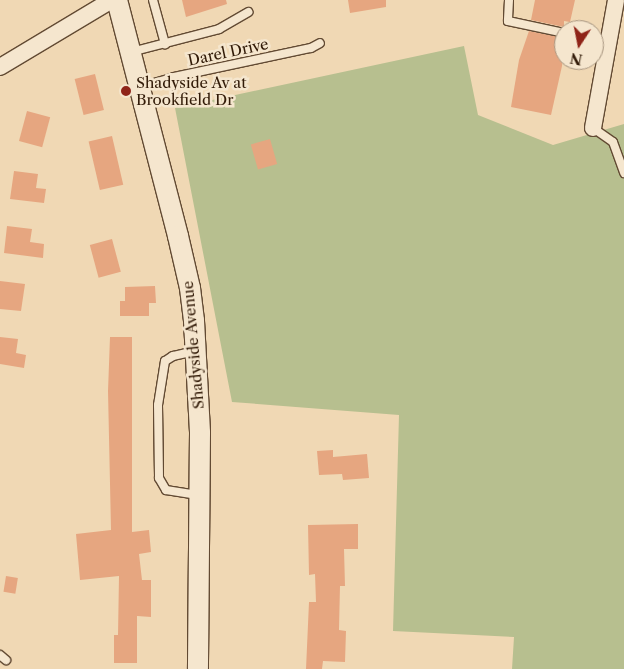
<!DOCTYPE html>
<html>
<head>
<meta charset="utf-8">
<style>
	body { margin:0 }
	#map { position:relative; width:624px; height:669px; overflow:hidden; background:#f0d8b4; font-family:"Libre Caslon Text",serif }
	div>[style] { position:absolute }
	.green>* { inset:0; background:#b7bf8f }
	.building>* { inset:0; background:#e6a680; transform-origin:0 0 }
	.roads { filter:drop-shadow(1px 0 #624a33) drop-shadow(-1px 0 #624a33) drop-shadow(0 1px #624a33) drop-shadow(0 -1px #624a33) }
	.service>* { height:8px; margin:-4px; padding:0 4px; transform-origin:4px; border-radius:4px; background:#f5e6ce }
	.minor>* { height:16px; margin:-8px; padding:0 8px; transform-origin:8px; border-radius:8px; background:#f5e6ce }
	.tertiary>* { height:20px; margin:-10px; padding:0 10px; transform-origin:10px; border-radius:10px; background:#f5e6ce }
	.dots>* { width:14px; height:14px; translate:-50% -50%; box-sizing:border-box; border:2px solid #f5e6ce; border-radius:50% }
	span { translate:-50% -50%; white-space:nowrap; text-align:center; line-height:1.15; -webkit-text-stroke:5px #f5e6ce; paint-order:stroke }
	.street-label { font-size:15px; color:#321b08 }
	.poi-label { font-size:15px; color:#321b08 }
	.left { translate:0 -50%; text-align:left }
	.north { position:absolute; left:554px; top:20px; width:50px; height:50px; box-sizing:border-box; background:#f5e6ce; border:1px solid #a7957f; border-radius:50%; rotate:191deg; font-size:14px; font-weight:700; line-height:20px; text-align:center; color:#321b08 }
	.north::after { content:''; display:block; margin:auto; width:18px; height:22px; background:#8f2418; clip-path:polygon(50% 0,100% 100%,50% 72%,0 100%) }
</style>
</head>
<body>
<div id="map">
	<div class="green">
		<div style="clip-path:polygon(464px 46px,478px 115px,553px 145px,624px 124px,624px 669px,512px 669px,514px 637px,393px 631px,399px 415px,232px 402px,175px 108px)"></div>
	</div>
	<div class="building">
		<div style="clip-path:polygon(182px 0,226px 0,227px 4px,186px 17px)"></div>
		<div style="clip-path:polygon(348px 0,386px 0,386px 7px,350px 13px)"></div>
		<div style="clip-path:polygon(535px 0,575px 0,570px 22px,564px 21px,564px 27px,531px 20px)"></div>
		<div style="clip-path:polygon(529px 31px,564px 38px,562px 66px,551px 115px,511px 107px,519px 60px)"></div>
		<div style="left:95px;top:74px;width:37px;height:21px;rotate:76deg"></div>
		<div style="left:27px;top:111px;width:24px;height:31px;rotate:15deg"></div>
		<div style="left:112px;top:136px;width:50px;height:24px;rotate:77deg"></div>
		<div style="left:270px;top:139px;width:26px;height:20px;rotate:74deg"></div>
		<div style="clip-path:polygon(14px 171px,38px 174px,36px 188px,46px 189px,44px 203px,10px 199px)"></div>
		<div style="clip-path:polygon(7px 226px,32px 229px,30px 242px,44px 244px,43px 258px,4px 253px)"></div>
		<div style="left:112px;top:239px;width:34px;height:23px;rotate:75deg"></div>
		<div style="clip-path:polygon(0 281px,25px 284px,21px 311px,0 309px)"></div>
		<div style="clip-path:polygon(155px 286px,156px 303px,149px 303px,149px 316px,120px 316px,120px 301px,125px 301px,125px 287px)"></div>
		<div style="clip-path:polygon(0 337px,18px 339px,16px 353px,26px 355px,24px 368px,0 364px)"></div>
		<div style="clip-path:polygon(110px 337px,132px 337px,132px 532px,149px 530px,151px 552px,139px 554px,142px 580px,151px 580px,151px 617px,137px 616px,137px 663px,114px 663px,114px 635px,118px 635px,119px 576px,80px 580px,76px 534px,111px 530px,108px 391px)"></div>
		<div style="clip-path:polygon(333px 450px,333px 457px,367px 454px,369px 478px,343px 480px,342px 474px,319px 475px,317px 451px)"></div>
		<div style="clip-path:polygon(358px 524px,358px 549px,344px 549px,345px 586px,340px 586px,339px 630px,346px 631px,345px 662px,323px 661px,322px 669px,306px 669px,309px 602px,316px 602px,315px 574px,309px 575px,308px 525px)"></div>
		<div style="left:6px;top:576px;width:12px;height:16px;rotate:9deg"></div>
	</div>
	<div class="roads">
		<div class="service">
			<div style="left:153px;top:0;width:46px;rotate:74.7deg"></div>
			<div style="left:509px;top:0;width:21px;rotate:93deg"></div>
			<div style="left:508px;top:21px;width:57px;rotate:12.1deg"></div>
			<div style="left:594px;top:40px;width:14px;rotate:12deg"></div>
			<div style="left:131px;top:52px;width:91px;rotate:-14.6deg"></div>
			<div style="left:219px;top:29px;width:34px;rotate:-30deg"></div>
			<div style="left:140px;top:87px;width:35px;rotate:-16deg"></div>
			<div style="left:174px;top:77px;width:140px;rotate:-12deg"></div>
			<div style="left:311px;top:48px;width:10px;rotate:-29deg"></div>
			<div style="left:593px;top:128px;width:24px;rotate:35deg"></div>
			<div style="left:613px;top:142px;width:33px;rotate:70deg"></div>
			<div style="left:195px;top:351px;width:23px;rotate:167deg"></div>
			<div style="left:173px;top:356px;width:9px;rotate:148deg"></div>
			<div style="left:165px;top:361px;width:45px;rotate:99deg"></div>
			<div style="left:158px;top:405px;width:73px;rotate:89.2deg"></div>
			<div style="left:159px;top:478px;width:14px;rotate:60deg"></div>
			<div style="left:166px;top:490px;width:32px;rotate:9deg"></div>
			<div style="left:0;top:655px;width:8px;rotate:40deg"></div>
		</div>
		<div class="minor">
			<div style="left:0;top:67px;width:131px;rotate:-30.9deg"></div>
			<div style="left:593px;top:128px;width:130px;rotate:-79.8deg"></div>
		</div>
		<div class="tertiary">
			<div style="left:117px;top:0;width:244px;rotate:75.5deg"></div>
			<div style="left:178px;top:236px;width:53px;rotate:77deg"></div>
			<div style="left:190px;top:288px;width:33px;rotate:83deg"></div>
			<div style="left:194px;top:321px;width:112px;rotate:86.9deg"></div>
			<div style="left:200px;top:433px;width:236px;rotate:90.5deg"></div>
		</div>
	</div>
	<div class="dots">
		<div style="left:126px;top:91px;background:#8f2418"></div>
	</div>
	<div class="street-label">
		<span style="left:228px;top:52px;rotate:-12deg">Darel Drive</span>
		<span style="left:193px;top:345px;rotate:-95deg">Shadyside Avenue</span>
	</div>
	<div class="poi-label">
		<span class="left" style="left:136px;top:91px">Shadyside Av at<br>Brookfield Dr</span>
	</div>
	<div class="north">N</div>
</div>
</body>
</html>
